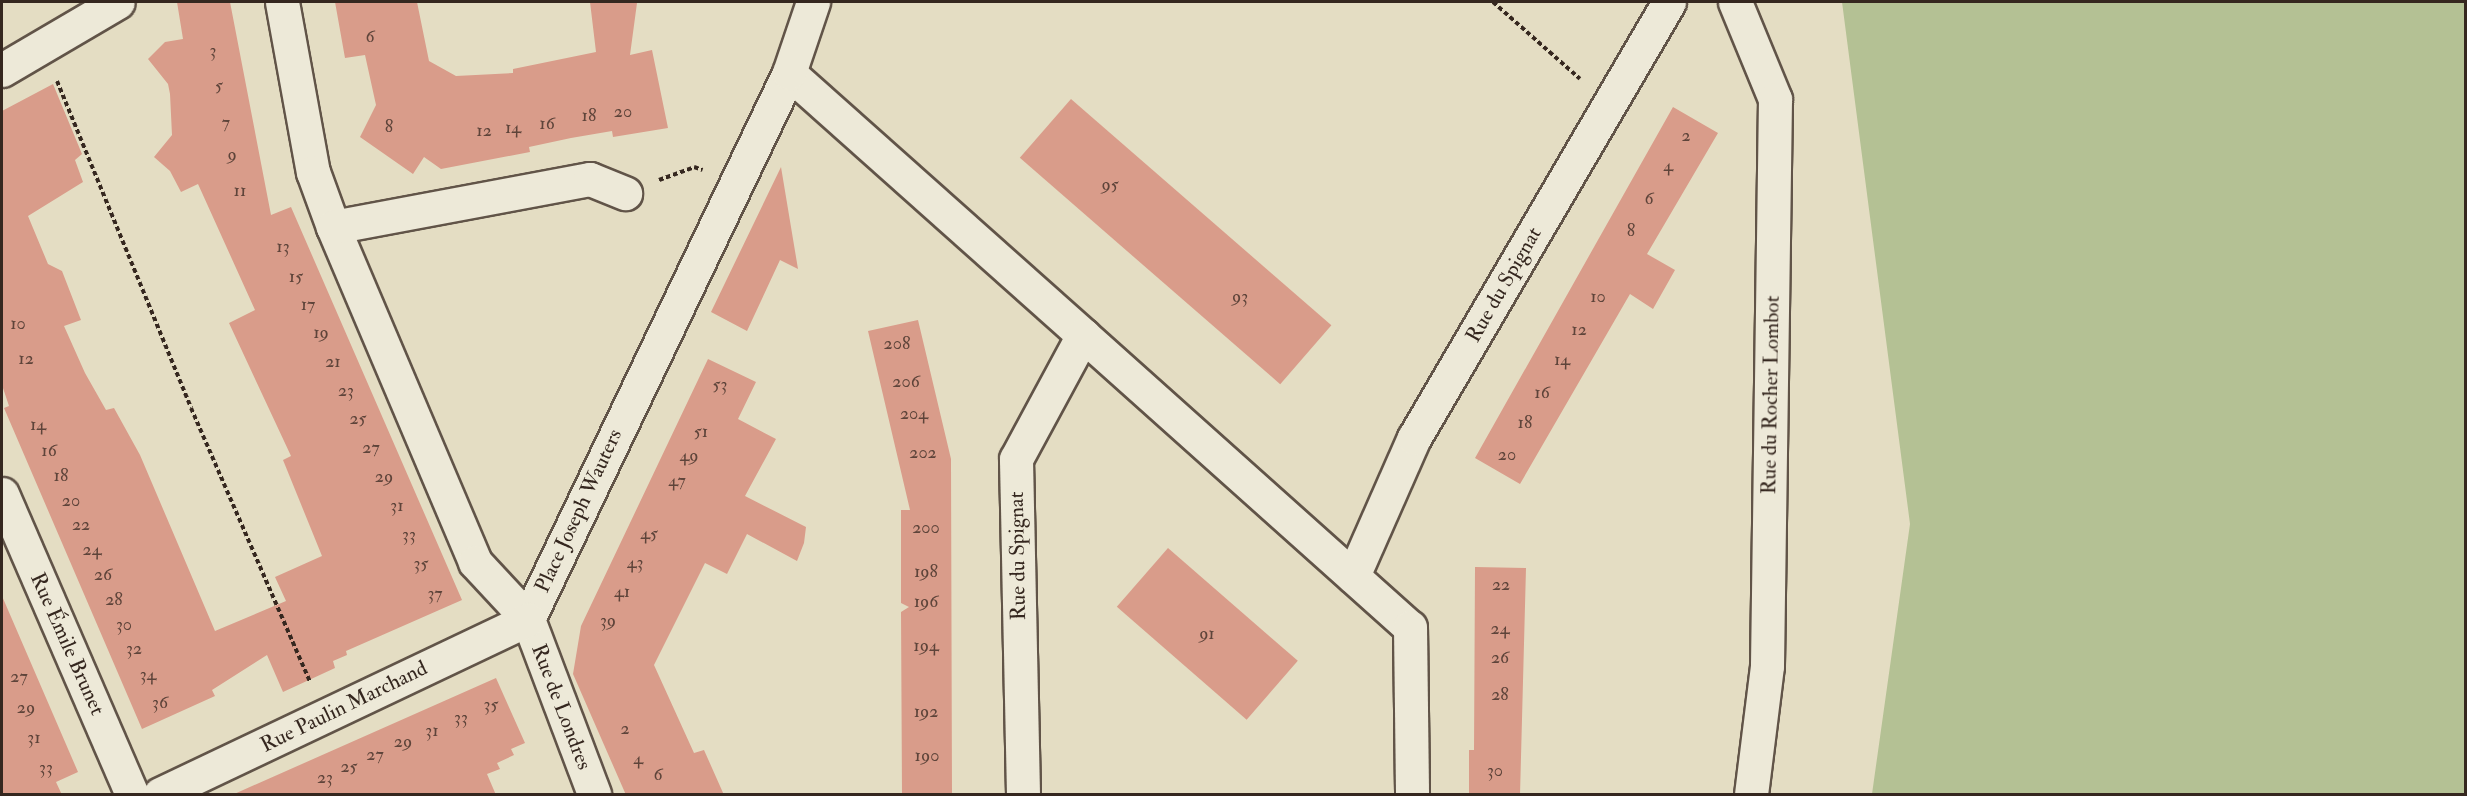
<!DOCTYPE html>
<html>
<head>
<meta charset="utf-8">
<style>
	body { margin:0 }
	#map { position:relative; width:2467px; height:796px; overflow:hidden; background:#e4ddc3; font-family:"IM FELL Double Pica",serif }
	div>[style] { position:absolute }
	.green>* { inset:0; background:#b4c194 }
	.building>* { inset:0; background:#d99c8a; transform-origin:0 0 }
	.path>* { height:4px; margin-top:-2px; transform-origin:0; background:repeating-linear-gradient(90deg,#35271f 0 4.5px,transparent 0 7.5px) }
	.roads { filter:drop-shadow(2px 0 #615448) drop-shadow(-2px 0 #615448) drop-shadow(0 2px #615448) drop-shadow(0 -2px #615448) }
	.minor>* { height:33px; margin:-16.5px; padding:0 16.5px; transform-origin:16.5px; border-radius:16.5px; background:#ede9d8 }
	span { translate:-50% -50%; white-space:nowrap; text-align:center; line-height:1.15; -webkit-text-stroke:6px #ede9d8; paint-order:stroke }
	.number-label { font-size:18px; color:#5e443a }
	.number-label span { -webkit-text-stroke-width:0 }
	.street-label { font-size:21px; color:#35271f }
	.frame { position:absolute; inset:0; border:3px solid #35271f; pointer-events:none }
</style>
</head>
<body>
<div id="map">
	<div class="green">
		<div style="clip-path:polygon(1842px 2px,2465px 2px,2465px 794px,1872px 794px,1910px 524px)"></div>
	</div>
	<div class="building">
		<div style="clip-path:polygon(177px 2px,230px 2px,271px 215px,291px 207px,462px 600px,346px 651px,347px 655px,333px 661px,335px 668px,283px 692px,267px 655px,212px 690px,215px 696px,142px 729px,4px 408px,9px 406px,2px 385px,2px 111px,53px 84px,82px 154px,75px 160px,83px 182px,28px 216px,48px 264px,62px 271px,81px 320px,64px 326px,85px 373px,106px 410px,114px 408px,140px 455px,215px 631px,286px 601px,275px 577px,322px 556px,283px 460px,291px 456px,229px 323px,255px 310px,198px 184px,181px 192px,170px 171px,154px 157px,172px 135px,170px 94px,168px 84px,148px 59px,165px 42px,183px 39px)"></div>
		<div style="clip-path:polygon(335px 2px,417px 2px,429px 61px,456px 76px,513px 73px,513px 69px,596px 52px,590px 2px,637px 3px,630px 55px,652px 50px,668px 128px,613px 137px,612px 131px,571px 138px,529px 147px,530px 152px,441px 169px,424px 157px,413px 174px,360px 137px,376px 105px,365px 55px,345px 58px)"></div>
		<div style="left:1071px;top:99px;width:345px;height:78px;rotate:41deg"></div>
		<div style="clip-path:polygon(1673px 107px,1718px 133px,1647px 254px,1675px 270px,1653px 309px,1630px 294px,1520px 484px,1475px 458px)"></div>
		<div style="clip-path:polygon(781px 167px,798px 269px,780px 260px,747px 331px,711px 312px)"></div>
		<div style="clip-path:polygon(918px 320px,951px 459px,952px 795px,902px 795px,901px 612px,909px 607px,901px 603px,901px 510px,910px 510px,868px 331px)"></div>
		<div style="clip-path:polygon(708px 359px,756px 382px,738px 419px,776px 439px,745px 496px,806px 527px,804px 543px,797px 561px,747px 534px,727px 574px,705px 563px,654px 665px,694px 753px,704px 750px,724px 795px,626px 795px,573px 674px,581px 626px)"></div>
		<div style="left:1168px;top:548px;width:172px;height:78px;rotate:41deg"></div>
		<div style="clip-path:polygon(1475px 567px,1526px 568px,1520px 795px,1469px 795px,1469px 750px,1474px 750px)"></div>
		<div style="clip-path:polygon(2px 596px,78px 772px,56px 782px,62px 795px,2px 795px)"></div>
		<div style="clip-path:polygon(496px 678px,525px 743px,511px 749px,514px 755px,497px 763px,500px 769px,487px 774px,496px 795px,232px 795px)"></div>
	</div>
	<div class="path">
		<div style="left:1493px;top:2px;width:116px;rotate:41.5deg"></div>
		<div style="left:57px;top:81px;width:353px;rotate:67.7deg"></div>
		<div style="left:191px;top:408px;width:299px;rotate:66.5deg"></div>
		<div style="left:659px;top:180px;width:37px;rotate:-20deg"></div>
		<div style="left:694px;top:167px;width:9px;rotate:18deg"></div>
	</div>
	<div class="roads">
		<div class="minor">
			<div style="left:282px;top:2px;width:173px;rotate:79.7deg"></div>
			<div style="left:313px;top:172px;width:59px;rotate:70deg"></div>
			<div style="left:333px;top:227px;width:364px;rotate:67deg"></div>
			<div style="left:475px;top:562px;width:78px;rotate:47.1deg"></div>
			<div style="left:528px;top:619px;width:187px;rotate:69.3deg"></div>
			<div style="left:1735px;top:2px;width:105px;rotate:67.6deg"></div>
			<div style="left:1775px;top:99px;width:567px;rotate:90.81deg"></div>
			<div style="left:1767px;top:666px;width:129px;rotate:97.1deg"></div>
			<div style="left:2px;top:70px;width:134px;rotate:-30.4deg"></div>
			<div style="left:789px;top:73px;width:394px;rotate:41.7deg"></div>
			<div style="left:333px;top:227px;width:261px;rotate:-10.6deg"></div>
			<div style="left:590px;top:179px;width:38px;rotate:22deg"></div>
			<div style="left:2px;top:494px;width:327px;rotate:66.6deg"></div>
			<div style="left:1353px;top:576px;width:151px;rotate:-66.2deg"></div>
			<div style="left:1414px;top:438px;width:505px;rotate:-59.68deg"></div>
			<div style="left:528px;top:619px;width:605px;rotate:-64.45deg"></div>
			<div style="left:789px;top:73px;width:75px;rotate:-71.3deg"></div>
			<div style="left:160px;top:794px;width:407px;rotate:-25.4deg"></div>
			<div style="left:1023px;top:794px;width:335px;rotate:-91.2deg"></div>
			<div style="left:1016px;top:459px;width:141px;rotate:-61.6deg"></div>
			<div style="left:1083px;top:335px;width:438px;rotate:41.8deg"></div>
			<div style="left:1410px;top:627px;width:167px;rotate:89.3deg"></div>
		</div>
	</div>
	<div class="number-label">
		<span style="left:370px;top:37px">6</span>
		<span style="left:213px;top:51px">3</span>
		<span style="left:219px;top:86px">5</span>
		<span style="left:623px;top:112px">20</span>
		<span style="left:589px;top:116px">18</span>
		<span style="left:226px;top:123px">7</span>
		<span style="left:547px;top:124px">16</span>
		<span style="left:389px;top:127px">8</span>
		<span style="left:513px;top:128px">14</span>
		<span style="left:484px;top:131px">12</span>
		<span style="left:1686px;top:136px">2</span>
		<span style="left:232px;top:155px">9</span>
		<span style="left:1668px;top:166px">4</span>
		<span style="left:1110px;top:185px">95</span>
		<span style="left:240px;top:191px">11</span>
		<span style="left:1649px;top:199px">6</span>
		<span style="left:1631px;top:231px">8</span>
		<span style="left:283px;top:247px">13</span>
		<span style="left:296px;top:277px">15</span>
		<span style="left:1240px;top:297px">93</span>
		<span style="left:1598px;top:297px">10</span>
		<span style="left:308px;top:305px">17</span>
		<span style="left:18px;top:324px">10</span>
		<span style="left:1579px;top:330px">12</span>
		<span style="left:321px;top:333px">19</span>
		<span style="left:897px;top:344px">208</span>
		<span style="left:26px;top:359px">12</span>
		<span style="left:1562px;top:360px">14</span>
		<span style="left:333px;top:362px">21</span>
		<span style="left:906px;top:382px">206</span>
		<span style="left:720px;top:385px">53</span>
		<span style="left:346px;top:391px">23</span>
		<span style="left:1542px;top:393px">16</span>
		<span style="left:914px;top:414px">204</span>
		<span style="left:358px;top:419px">25</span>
		<span style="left:1525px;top:423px">18</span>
		<span style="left:38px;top:425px">14</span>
		<span style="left:701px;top:432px">51</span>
		<span style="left:371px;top:448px">27</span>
		<span style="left:49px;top:451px">16</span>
		<span style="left:923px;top:453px">202</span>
		<span style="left:1507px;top:455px">20</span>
		<span style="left:689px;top:456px">49</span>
		<span style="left:61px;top:476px">18</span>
		<span style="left:384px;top:477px">29</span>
		<span style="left:677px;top:481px">47</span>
		<span style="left:71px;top:501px">20</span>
		<span style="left:397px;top:506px">31</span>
		<span style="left:81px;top:525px">22</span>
		<span style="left:926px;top:528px">200</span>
		<span style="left:649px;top:534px">45</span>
		<span style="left:409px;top:535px">33</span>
		<span style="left:92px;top:550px">24</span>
		<span style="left:635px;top:563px">43</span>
		<span style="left:421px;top:564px">35</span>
		<span style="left:926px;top:572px">198</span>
		<span style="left:103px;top:575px">26</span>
		<span style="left:1501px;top:585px">22</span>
		<span style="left:622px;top:592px">41</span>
		<span style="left:435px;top:594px">37</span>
		<span style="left:114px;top:600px">28</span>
		<span style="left:926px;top:602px">196</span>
		<span style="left:608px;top:621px">39</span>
		<span style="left:124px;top:625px">30</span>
		<span style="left:1500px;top:629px">24</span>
		<span style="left:1207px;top:634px">91</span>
		<span style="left:926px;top:646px">194</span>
		<span style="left:134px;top:649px">32</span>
		<span style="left:1500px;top:658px">26</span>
		<span style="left:148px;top:675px">34</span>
		<span style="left:19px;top:677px">27</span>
		<span style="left:1500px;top:695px">28</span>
		<span style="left:160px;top:703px">36</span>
		<span style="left:491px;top:705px">35</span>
		<span style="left:26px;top:708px">29</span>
		<span style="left:926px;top:712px">192</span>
		<span style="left:461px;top:718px">33</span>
		<span style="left:625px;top:729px">2</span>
		<span style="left:432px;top:731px">31</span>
		<span style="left:34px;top:738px">31</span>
		<span style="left:403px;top:742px">29</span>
		<span style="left:375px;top:755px">27</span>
		<span style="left:927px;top:756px">190</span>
		<span style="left:638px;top:759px">4</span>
		<span style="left:349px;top:767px">25</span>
		<span style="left:46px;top:768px">33</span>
		<span style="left:1495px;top:771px">30</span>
		<span style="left:658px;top:775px">6</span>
		<span style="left:325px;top:778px">23</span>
	</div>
	<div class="street-label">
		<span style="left:1504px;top:285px;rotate:-60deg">Rue du Spignat</span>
		<span style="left:1771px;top:395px;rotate:-89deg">Rue du Rocher Lombot</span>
		<span style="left:579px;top:511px;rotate:-65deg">Place Joseph Wauters</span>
		<span style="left:1018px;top:556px;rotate:-91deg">Rue du Spignat</span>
		<span style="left:67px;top:644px;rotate:66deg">Rue Émile Brunet</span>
		<span style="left:344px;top:707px;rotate:-26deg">Rue Paulin Marchand</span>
		<span style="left:561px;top:707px;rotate:69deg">Rue de Londres</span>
	</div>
	<div class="frame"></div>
</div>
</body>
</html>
